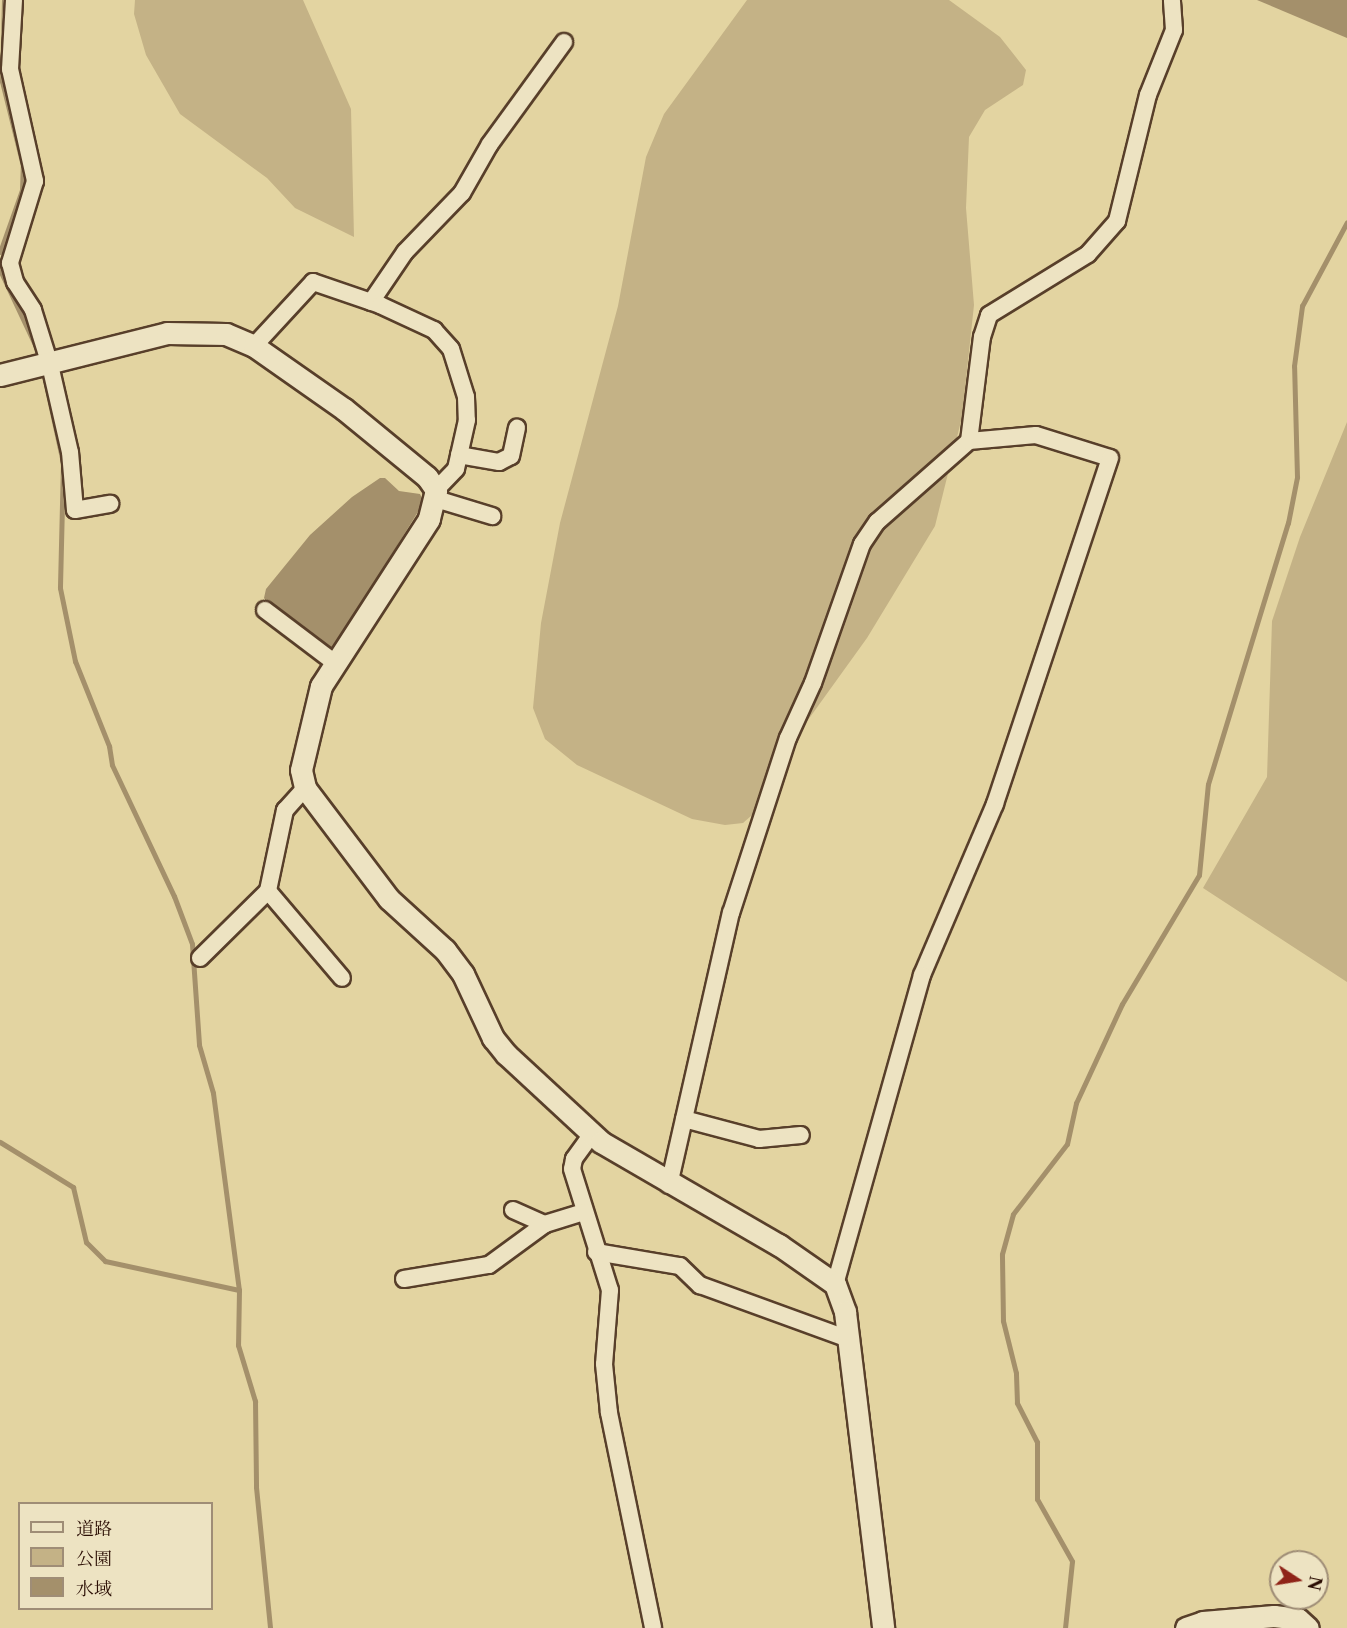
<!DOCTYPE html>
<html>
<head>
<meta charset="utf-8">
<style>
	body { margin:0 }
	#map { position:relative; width:1347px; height:1628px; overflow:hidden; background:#e3d4a1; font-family:"Libre Caslon Text","Noto Serif JP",serif }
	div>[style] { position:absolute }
	.green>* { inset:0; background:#c4b286 }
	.water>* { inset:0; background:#a4906b }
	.stream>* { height:5px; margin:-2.5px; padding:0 2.5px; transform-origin:2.5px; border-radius:2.5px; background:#a4906b }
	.roads { filter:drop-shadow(2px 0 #583f2a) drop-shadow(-2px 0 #583f2a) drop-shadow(0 2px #583f2a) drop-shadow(0 -2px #583f2a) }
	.minor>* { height:16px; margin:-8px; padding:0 8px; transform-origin:8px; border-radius:8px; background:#ede3c2 }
	.tertiary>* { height:21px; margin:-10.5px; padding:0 10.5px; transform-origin:10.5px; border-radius:10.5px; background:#ede3c2 }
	span { translate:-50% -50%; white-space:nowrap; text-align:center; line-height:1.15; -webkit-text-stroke:5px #ede3c2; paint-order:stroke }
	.legend { position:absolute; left:18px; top:1502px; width:195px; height:108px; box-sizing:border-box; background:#ede3c2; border:2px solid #9f8d76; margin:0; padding:8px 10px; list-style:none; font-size:18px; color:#2a0d03 }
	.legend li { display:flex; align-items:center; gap:12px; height:30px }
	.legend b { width:30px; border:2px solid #9f8d76 }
	.north { position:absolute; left:1269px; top:1550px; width:60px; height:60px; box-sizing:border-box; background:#ede3c2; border:2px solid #9f8d76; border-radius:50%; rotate:102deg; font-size:16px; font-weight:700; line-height:24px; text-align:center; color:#2a0d03 }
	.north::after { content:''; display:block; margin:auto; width:21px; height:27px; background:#8f2418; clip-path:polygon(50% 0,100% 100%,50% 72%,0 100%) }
</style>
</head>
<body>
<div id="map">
	<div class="green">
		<div style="clip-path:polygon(135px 0,303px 0,351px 109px,354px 237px,295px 208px,267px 178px,180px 114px,146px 55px,134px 14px)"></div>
		<div style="clip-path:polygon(747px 0,949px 0,1000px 37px,1026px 70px,1023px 85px,985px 110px,969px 137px,966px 208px,974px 305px,962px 417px,935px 526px,867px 638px,795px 738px,760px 808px,743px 823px,725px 825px,692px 819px,577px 765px,545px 739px,533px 708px,541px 623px,560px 523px,618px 306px,646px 157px,664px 114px)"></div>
		<div style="clip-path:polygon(1347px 422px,1347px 982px,1203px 888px,1267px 777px,1272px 621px,1300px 537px)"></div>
	</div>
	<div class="water">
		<div style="clip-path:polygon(1257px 0,1347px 0,1347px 38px)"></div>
		<div style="clip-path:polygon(380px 478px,385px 478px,399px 491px,420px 494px,424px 502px,331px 653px,273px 611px,264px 598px,266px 589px,310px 535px,352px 497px)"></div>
	</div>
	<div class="stream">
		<div style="left:0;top:252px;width:66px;rotate:-70.5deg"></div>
		<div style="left:22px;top:190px;width:24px;rotate:-88deg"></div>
		<div style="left:23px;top:166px;width:88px;rotate:-103.9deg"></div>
		<div style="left:2px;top:81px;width:81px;rotate:-88.6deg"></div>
		<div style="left:0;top:262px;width:10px;rotate:84deg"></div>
		<div style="left:1px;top:272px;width:89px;rotate:64.9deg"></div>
		<div style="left:43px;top:371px;width:94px;rotate:77.7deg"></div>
		<div style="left:63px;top:463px;width:125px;rotate:91.4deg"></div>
		<div style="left:60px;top:588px;width:75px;rotate:78.4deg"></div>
		<div style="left:75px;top:661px;width:92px;rotate:68.2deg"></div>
		<div style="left:109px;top:746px;width:19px;rotate:81deg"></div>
		<div style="left:112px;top:765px;width:145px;rotate:64.7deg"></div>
		<div style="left:174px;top:896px;width:51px;rotate:69.4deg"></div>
		<div style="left:192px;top:944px;width:101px;rotate:86deg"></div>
		<div style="left:199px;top:1045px;width:50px;rotate:73.7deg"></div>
		<div style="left:213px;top:1093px;width:199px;rotate:82.5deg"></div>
		<div style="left:239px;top:1290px;width:55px;rotate:91deg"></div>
		<div style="left:238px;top:1345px;width:59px;rotate:73.1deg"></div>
		<div style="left:255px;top:1401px;width:86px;rotate:89.3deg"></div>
		<div style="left:256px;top:1487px;width:142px;rotate:84.3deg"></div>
		<div style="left:0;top:1142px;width:86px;rotate:31.7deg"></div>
		<div style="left:73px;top:1187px;width:57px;rotate:76.7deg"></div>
		<div style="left:86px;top:1242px;width:27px;rotate:45deg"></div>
		<div style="left:105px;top:1261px;width:137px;rotate:12.2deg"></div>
		<div style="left:1065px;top:1628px;width:67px;rotate:-84deg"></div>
		<div style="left:1072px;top:1561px;width:71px;rotate:-119.4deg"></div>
		<div style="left:1037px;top:1499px;width:57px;rotate:-90deg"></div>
		<div style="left:1037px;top:1442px;width:44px;rotate:-117.1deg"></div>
		<div style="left:1017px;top:1403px;width:30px;rotate:-92deg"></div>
		<div style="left:1016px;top:1373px;width:54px;rotate:-104deg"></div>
		<div style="left:1003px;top:1321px;width:67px;rotate:-90.9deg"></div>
		<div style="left:1002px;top:1254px;width:41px;rotate:-74.6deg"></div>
		<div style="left:1013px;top:1214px;width:88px;rotate:-52.4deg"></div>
		<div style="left:1067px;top:1144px;width:42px;rotate:-77.6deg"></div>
		<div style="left:1076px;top:1103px;width:109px;rotate:-65.1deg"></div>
		<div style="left:1122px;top:1004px;width:150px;rotate:-59.2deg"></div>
		<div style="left:1199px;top:875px;width:91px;rotate:-84.4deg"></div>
		<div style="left:1208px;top:784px;width:273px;rotate:-73deg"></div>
		<div style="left:1288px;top:523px;width:47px;rotate:-78.9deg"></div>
		<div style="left:1297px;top:477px;width:111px;rotate:-91.5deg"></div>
		<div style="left:1294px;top:366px;width:61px;rotate:-82.4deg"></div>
		<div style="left:1302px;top:306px;width:95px;rotate:-61.8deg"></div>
	</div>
	<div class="roads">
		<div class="minor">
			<div style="left:14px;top:0;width:69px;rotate:93.3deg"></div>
			<div style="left:10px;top:69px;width:115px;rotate:77.4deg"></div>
			<div style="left:35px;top:181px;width:86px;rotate:107deg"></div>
			<div style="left:10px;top:263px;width:20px;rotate:75deg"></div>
			<div style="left:15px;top:282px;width:33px;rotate:57deg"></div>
			<div style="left:33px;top:310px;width:58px;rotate:72.8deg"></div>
			<div style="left:50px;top:365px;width:89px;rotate:77.1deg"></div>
			<div style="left:70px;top:452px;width:58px;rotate:85.1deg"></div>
			<div style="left:75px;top:510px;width:36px;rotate:-10deg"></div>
			<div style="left:371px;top:302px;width:60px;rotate:-55.8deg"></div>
			<div style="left:405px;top:252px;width:82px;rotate:-46deg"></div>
			<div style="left:462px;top:193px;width:56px;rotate:-60.3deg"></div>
			<div style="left:490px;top:144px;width:126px;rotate:-54deg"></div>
			<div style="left:254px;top:346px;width:87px;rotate:-47.3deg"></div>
			<div style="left:313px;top:282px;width:71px;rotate:18.9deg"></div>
			<div style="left:380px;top:305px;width:60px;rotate:24.8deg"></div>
			<div style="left:434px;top:330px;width:25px;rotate:48deg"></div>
			<div style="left:451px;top:349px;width:50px;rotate:72.6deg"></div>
			<div style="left:466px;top:397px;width:23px;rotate:88deg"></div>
			<div style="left:467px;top:420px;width:50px;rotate:102.7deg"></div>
			<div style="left:456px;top:469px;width:29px;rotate:134deg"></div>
			<div style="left:969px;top:441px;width:105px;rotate:-82.9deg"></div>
			<div style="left:982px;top:337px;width:23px;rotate:-72deg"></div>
			<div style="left:989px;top:315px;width:116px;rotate:-31.6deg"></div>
			<div style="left:1088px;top:254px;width:44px;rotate:-48.7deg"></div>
			<div style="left:1117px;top:221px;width:130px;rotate:-76.2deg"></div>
			<div style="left:1148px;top:95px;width:70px;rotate:-68.2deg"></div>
			<div style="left:1174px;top:30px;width:30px;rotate:-94deg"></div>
			<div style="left:459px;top:455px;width:41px;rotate:9.9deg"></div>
			<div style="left:499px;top:462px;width:13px;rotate:-27deg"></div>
			<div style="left:511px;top:456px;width:29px;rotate:-78deg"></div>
			<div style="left:436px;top:499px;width:59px;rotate:16.9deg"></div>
			<div style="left:265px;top:610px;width:88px;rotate:37.1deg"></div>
			<div style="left:305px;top:788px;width:30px;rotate:132deg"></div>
			<div style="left:285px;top:810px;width:83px;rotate:101.9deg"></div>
			<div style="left:268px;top:891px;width:114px;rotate:49.6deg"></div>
			<div style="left:200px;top:958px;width:95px;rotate:-44.6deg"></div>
			<div style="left:684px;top:1119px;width:78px;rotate:14.9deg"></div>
			<div style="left:759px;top:1139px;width:42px;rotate:-5.4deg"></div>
			<div style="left:592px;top:1134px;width:31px;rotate:126deg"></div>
			<div style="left:574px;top:1159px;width:10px;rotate:101deg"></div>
			<div style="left:572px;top:1169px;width:127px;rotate:72.6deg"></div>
			<div style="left:610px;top:1290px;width:74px;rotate:94.6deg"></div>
			<div style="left:604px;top:1364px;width:49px;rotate:84.2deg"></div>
			<div style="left:609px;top:1413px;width:219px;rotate:78.4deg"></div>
			<div style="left:669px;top:1185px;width:279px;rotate:-77.2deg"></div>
			<div style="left:731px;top:913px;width:184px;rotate:-72deg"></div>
			<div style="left:788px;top:738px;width:60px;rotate:-65.6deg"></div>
			<div style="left:813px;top:683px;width:147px;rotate:-70.6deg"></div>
			<div style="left:862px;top:544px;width:27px;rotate:-56deg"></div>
			<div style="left:877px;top:522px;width:123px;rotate:-41.4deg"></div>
			<div style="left:969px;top:441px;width:67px;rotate:-5.1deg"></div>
			<div style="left:1036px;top:435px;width:77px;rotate:17.3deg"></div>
			<div style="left:1110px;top:458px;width:365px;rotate:108.4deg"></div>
			<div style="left:995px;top:804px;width:186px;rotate:113.1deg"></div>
			<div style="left:922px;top:975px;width:321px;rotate:105.7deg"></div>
			<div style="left:513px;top:1210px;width:35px;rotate:24deg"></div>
			<div style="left:545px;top:1224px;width:41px;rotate:-17.1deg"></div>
			<div style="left:596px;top:1252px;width:85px;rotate:9.5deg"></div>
			<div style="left:680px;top:1266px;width:28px;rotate:44deg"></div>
			<div style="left:700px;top:1285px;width:158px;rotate:20deg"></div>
			<div style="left:404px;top:1279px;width:86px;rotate:-9.4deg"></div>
			<div style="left:489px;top:1265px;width:69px;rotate:-36.2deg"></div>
		</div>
		<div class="tertiary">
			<div style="left:0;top:375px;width:172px;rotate:-14.1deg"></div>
			<div style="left:167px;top:333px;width:59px;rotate:1deg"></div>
			<div style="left:226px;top:334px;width:30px;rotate:23deg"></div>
			<div style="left:254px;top:346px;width:110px;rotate:35deg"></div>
			<div style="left:344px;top:409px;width:107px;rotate:39.3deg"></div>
			<div style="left:427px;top:477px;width:16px;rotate:55deg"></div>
			<div style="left:436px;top:490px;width:30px;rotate:104deg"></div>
			<div style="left:429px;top:519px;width:199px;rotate:122.9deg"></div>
			<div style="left:321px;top:686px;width:86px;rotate:103.4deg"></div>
			<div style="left:301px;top:770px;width:18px;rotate:77deg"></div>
			<div style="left:305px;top:788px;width:139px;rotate:52.9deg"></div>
			<div style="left:389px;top:899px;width:76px;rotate:42.3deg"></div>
			<div style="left:445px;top:950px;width:30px;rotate:53deg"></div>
			<div style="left:463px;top:974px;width:71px;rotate:64.9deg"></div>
			<div style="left:493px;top:1038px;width:21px;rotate:51deg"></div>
			<div style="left:506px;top:1054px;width:129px;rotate:42.8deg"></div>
			<div style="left:601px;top:1142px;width:206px;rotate:30.1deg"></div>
			<div style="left:779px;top:1245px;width:68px;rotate:34.9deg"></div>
			<div style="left:835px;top:1284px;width:30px;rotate:70deg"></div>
			<div style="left:845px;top:1312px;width:318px;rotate:83.1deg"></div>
			<div style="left:1186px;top:1628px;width:18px;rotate:-19deg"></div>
			<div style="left:1203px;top:1622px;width:71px;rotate:-4.8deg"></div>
			<div style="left:1274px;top:1616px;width:24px;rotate:7deg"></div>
			<div style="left:1298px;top:1619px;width:13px;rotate:42deg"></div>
		</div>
	</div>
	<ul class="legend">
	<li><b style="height:8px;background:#ede3c2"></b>道路</li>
	<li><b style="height:16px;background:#c4b286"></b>公園</li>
	<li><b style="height:16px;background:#a4906b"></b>水域</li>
	</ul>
	<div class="north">N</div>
</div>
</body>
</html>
